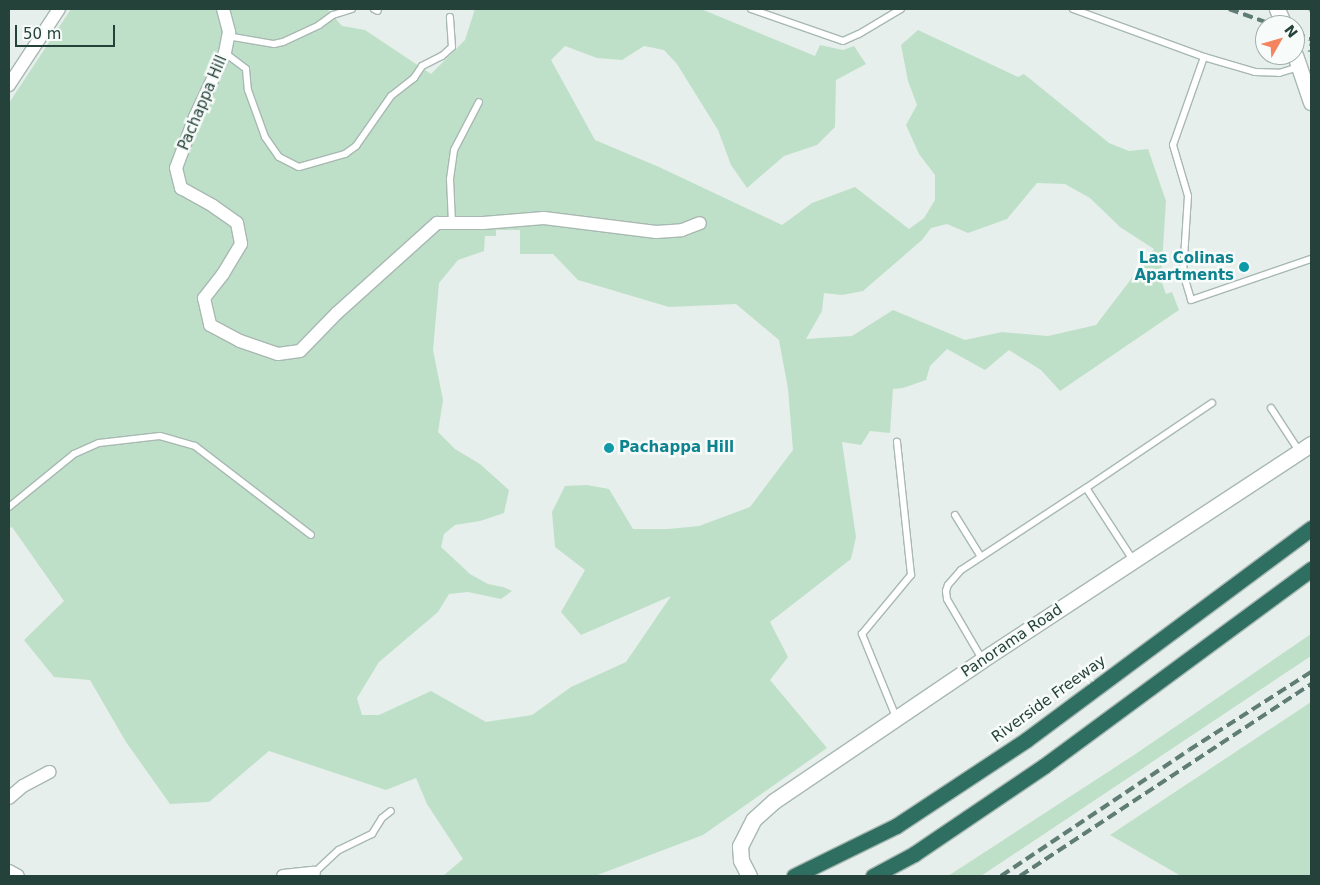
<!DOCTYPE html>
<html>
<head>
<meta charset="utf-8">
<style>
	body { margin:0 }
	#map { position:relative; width:1320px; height:885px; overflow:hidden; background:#e6efeb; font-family:"DejaVu Sans",sans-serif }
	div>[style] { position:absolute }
	.green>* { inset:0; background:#bfe0c8 }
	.path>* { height:2.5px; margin-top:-1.25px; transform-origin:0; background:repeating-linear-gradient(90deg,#86b3a5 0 2.5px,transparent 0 6.5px) }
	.roads { filter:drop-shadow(1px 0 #a8b8b2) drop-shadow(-1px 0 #a8b8b2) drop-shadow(0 1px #a8b8b2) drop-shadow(0 -1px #a8b8b2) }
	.service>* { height:6px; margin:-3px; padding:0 3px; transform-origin:3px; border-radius:3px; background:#fff }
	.minor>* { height:12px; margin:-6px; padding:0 6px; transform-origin:6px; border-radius:6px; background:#fff }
	.tertiary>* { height:15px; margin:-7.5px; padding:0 7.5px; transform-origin:7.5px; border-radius:7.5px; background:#fff }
	.motorway>* { height:15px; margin:-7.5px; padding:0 7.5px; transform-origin:7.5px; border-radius:7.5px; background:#2f6f62 }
	.rail>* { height:4px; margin-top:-2px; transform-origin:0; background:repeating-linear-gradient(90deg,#5f7d75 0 10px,transparent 0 15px) }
	.dots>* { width:14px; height:14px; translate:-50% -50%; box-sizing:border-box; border:2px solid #f7fbf9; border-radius:50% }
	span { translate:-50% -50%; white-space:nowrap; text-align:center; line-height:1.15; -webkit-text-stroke:5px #f7fbf9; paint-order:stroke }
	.street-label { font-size:15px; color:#24423a }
	.culture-label { font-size:15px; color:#0d838f; font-weight:700 }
	.right { translate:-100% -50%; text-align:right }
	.left { translate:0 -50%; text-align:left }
	.frame { position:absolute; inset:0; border:10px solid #24423a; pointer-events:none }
	.north { position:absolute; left:1255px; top:15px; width:50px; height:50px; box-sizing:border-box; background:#f7fbf9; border:1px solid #a3b1ad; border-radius:50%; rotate:52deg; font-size:14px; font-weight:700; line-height:20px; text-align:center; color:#24423a }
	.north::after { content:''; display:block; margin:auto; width:18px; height:22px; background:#f4845f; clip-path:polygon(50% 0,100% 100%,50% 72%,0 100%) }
	.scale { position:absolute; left:15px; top:25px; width:100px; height:22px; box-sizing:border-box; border:2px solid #24423a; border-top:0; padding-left:6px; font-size:15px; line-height:18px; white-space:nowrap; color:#24423a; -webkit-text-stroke:4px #f7fbf9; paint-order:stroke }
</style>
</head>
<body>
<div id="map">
	<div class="green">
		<div style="clip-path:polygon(evenodd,71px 9px,327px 9px,342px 26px,365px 30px,431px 74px,465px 40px,475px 9px,701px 9px,815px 56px,820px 45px,843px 50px,854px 46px,866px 64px,836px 80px,835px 127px,817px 145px,784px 156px,747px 188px,731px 165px,718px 130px,677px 64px,664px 50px,644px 46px,622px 60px,597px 58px,565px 46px,551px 60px,595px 140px,659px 167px,782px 225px,812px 203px,855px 187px,909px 229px,924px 218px,935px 200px,935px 175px,919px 154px,906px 125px,917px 105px,908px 81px,901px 45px,918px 30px,1018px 77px,1024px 74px,1109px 143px,1129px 151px,1148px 149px,1166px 201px,1161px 280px,1166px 294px,1172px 292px,1179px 310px,1060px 391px,1041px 370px,1009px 350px,985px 370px,947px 349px,930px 366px,926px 380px,903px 388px,893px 389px,890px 433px,870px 431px,861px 445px,842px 442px,856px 537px,851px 559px,770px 622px,788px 657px,770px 680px,827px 748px,703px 835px,595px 876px,443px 876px,463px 859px,427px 804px,416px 778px,386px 790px,269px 751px,209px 802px,170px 804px,126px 742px,90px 680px,54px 677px,24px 640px,64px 601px,12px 527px,9px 528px,9px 103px,71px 9px,1037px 183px,1065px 184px,1090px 198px,1120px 227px,1154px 249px,1096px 325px,1048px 336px,1002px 332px,965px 340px,893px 310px,852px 336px,806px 339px,822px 311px,824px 293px,842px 295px,863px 291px,922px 240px,931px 228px,947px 224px,968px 233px,1007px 219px,1037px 183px,71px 9px,496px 230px,520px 230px,520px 254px,553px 254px,578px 280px,669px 307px,736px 304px,779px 340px,788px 389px,793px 450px,750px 507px,699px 526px,668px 529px,633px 529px,609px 489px,587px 485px,565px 486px,552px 512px,555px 547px,585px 570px,561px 612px,581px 635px,671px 596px,626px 662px,571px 687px,532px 715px,486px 722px,431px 691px,379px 715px,362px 715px,357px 698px,379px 662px,438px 612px,449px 594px,468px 592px,501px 599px,512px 591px,503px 587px,488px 584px,470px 574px,441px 547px,444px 534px,455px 525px,480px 521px,504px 513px,509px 490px,480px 464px,455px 449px,438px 432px,443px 400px,433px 350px,439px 283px,458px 260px,484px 251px,485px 236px,496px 236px,496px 230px)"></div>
		<div style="clip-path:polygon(1311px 634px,1311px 656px,981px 876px,948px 876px,1134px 755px)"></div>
		<div style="clip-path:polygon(1311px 702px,1311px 876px,1181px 876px,1110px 835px)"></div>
	</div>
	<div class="path">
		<div style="left:1310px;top:9px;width:2px;rotate:63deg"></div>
		<div style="left:1309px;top:52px;width:10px;rotate:-79deg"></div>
	</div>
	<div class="roads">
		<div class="service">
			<div style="left:374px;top:9px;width:4px;rotate:27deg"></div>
			<div style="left:751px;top:9px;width:97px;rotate:19.2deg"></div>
			<div style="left:843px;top:41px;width:17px;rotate:-24deg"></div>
			<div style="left:859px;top:34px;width:49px;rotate:-30.8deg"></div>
			<div style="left:1073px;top:9px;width:140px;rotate:20.1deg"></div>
			<div style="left:1204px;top:57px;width:93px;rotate:109.4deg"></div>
			<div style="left:1173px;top:145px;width:53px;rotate:73.6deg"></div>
			<div style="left:1188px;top:196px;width:77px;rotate:93.7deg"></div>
			<div style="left:1183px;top:273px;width:28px;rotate:73deg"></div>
			<div style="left:1191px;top:300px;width:127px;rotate:-18.9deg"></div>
			<div style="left:227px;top:36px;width:48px;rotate:9.7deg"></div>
			<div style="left:274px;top:44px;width:9px;rotate:-13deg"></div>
			<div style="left:283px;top:42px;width:40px;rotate:-25deg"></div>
			<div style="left:319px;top:25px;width:17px;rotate:-36deg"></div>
			<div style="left:333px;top:15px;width:20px;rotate:-18deg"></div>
			<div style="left:225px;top:53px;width:26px;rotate:37deg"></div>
			<div style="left:246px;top:69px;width:21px;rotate:85deg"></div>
			<div style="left:248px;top:90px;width:50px;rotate:70.1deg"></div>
			<div style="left:265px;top:137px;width:24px;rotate:55deg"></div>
			<div style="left:279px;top:157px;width:22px;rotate:27deg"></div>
			<div style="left:299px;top:167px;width:48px;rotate:-15.8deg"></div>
			<div style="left:345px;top:154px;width:14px;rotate:-36deg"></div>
			<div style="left:356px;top:146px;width:61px;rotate:-55deg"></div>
			<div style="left:391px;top:96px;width:29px;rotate:-38deg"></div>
			<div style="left:414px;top:78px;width:14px;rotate:-56deg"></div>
			<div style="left:422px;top:66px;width:22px;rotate:-27deg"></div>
			<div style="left:442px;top:56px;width:13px;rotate:-42deg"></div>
			<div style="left:452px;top:47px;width:30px;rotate:-94deg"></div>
			<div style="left:1204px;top:57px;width:53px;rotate:16.4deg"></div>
			<div style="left:1255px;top:72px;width:24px;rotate:2deg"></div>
			<div style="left:1279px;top:73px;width:21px;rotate:-17deg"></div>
			<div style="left:452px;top:223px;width:44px;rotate:-92.6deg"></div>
			<div style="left:450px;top:179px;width:29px;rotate:-82deg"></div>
			<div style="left:454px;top:150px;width:54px;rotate:-62.5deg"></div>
			<div style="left:1271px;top:408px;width:51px;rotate:56.9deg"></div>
			<div style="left:9px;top:507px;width:84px;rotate:-39.2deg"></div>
			<div style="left:74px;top:454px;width:27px;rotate:-24deg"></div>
			<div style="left:99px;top:443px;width:61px;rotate:-6.5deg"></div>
			<div style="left:160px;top:436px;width:36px;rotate:16deg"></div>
			<div style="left:195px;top:446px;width:146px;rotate:37.5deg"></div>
			<div style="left:955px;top:515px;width:49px;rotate:58.2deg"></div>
			<div style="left:1133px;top:560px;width:86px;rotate:-123.1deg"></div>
			<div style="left:1086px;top:488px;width:152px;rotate:-34deg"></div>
			<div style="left:982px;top:659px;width:69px;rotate:-120.3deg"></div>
			<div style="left:947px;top:599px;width:8px;rotate:-97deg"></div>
			<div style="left:946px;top:591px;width:6px;rotate:-72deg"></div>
			<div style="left:948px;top:585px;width:20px;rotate:-49deg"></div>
			<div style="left:961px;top:570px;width:149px;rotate:-33.3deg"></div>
			<div style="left:896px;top:717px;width:90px;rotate:-112.3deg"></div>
			<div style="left:862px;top:634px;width:77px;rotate:-50.3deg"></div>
			<div style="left:911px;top:575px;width:134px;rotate:-96deg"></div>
			<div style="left:314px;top:873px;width:34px;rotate:-43deg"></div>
			<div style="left:339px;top:850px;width:37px;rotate:-26deg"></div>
			<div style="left:372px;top:834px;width:19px;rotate:-58deg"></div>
			<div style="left:382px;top:818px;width:11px;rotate:-38deg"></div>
		</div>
		<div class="minor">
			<div style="left:223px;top:9px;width:24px;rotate:75deg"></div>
			<div style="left:229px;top:32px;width:21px;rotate:101deg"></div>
			<div style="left:225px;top:53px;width:71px;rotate:115.1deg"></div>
			<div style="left:195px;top:117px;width:54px;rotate:110.4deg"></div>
			<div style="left:176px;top:168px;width:21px;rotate:76deg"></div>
			<div style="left:181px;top:188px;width:37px;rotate:29deg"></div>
			<div style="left:213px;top:206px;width:29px;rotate:35deg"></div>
			<div style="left:237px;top:223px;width:21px;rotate:79deg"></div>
			<div style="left:241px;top:244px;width:35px;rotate:121deg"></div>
			<div style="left:223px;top:274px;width:31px;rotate:128deg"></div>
			<div style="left:204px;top:298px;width:28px;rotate:77deg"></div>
			<div style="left:210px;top:325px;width:34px;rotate:28deg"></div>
			<div style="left:240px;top:341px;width:40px;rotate:18.9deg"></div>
			<div style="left:278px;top:354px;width:22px;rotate:-8deg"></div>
			<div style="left:300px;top:351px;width:53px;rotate:-45.8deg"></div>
			<div style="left:337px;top:313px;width:135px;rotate:-42deg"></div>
			<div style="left:437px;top:223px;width:46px"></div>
			<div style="left:483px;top:223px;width:61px;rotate:-4.7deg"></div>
			<div style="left:544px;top:218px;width:113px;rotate:7.1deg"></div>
			<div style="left:656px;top:232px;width:26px;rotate:-4deg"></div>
			<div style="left:682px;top:230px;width:19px;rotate:-21deg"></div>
			<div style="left:9px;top:85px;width:91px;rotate:-56.7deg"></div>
			<div style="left:9px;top:798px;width:18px;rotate:-41deg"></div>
			<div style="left:23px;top:786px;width:30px;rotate:-28deg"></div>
			<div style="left:9px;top:871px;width:10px;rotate:29deg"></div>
			<div style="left:283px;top:876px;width:31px;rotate:-6deg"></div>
		</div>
		<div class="tertiary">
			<div style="left:1277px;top:9px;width:17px;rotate:66deg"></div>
			<div style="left:1295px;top:55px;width:50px;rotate:71.2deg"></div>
			<div style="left:749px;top:876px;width:18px;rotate:-117deg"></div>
			<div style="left:741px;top:860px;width:14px;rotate:-94deg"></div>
			<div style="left:740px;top:846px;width:30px;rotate:-63deg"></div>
			<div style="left:754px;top:819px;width:27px;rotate:-42deg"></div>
			<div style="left:774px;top:801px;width:251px;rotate:-34.1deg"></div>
			<div style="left:982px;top:660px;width:394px;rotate:-33.3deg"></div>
		</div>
		<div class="motorway">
			<div style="left:794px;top:876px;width:114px;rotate:-26.1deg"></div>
			<div style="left:896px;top:826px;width:156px;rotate:-33.5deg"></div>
			<div style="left:1026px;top:740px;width:355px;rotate:-36.6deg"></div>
			<div style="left:873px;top:876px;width:47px;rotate:-28.2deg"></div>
			<div style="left:914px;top:854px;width:157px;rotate:-34.1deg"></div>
			<div style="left:1044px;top:766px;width:332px;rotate:-36.4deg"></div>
		</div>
	</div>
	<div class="rail">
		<div style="left:1229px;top:9px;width:48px;rotate:19.6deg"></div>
		<div style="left:1295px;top:33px;width:17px;rotate:21deg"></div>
		<div style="left:1001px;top:876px;width:226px;rotate:-33.8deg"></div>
		<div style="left:1189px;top:750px;width:145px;rotate:-32.6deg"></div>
		<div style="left:1020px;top:876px;width:349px;rotate:-33.4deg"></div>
	</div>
	<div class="dots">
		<div style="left:1244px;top:267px;background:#0f9aa8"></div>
		<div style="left:609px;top:448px;background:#0f9aa8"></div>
	</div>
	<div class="street-label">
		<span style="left:203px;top:103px;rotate:-67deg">Pachappa Hill</span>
		<span style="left:1012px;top:641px;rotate:-34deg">Panorama Road</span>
		<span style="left:1049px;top:699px;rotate:-36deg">Riverside Freeway</span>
	</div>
	<div class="culture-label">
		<span class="right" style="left:1234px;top:267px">Las Colinas<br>Apartments</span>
		<span class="left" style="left:619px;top:448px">Pachappa Hill</span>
	</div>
	<div class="frame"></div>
	<div class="north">N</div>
	<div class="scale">50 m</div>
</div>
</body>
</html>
